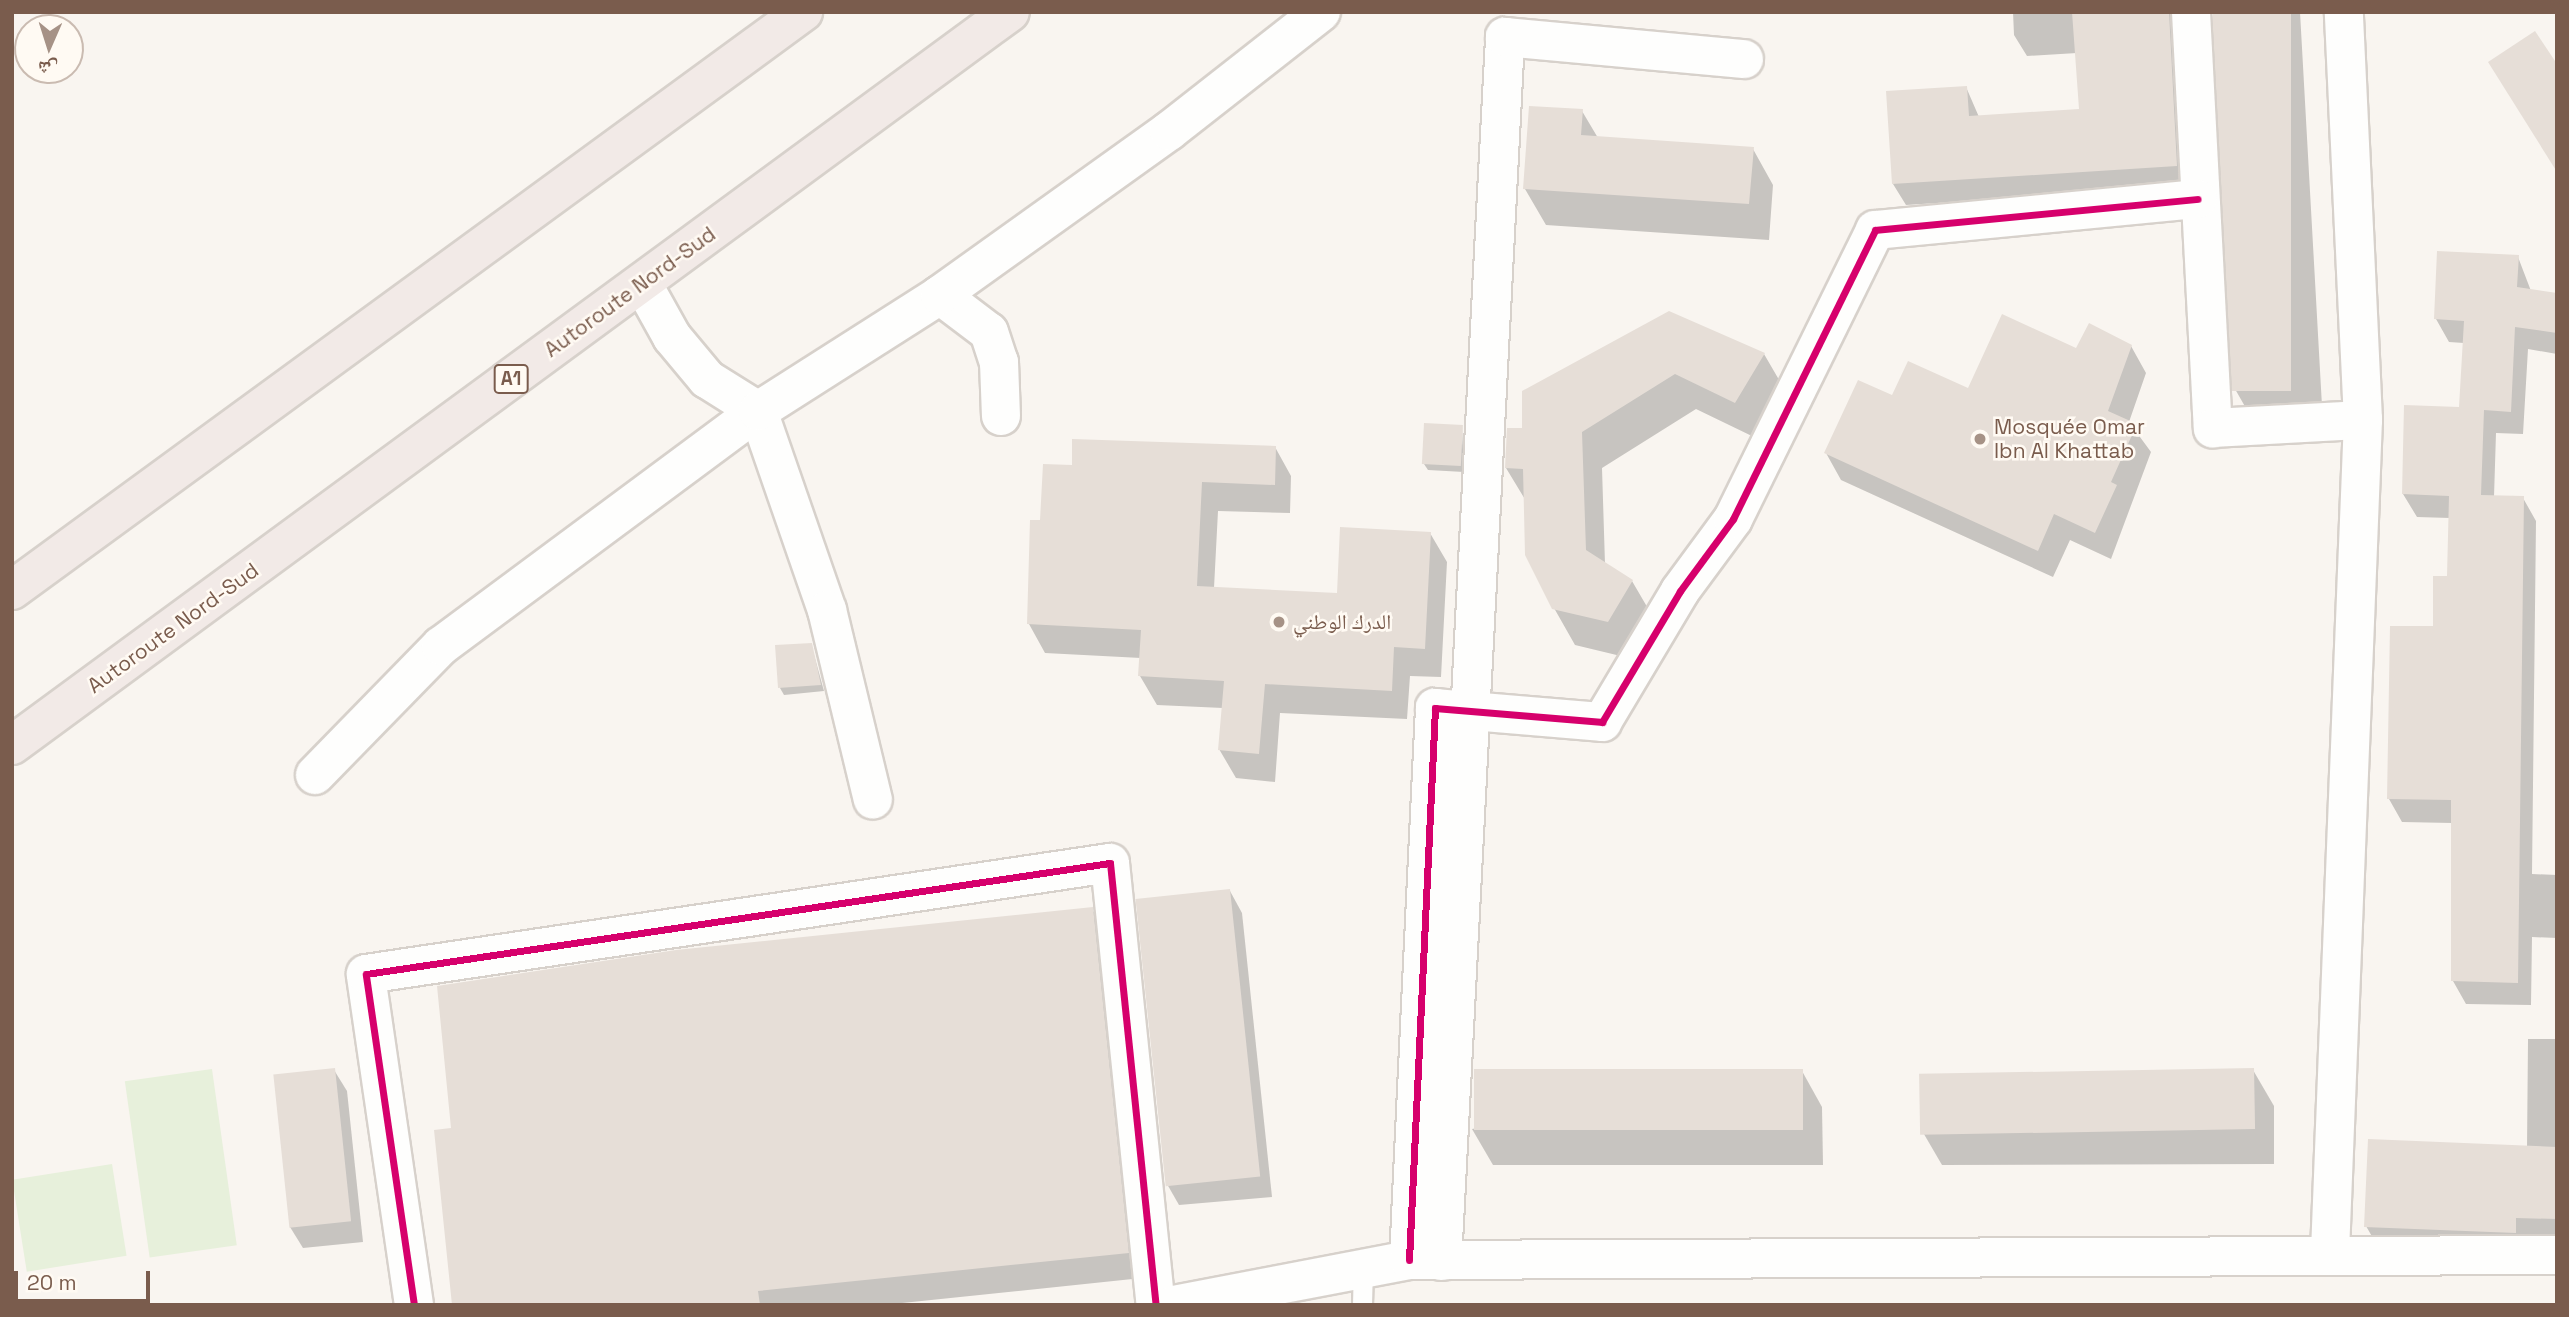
<!DOCTYPE html>
<html>
<head>
<meta charset="utf-8">
<style>
	body { margin:0 }
	#map { position:relative; width:2569px; height:1317px; overflow:hidden; background:#f9f5f0; font-family:"Space Grotesk","Noto Naskh Arabic",sans-serif }
	div>[style] { position:absolute }
	.green>* { inset:0; background:#e7f0db; transform-origin:0 0 }
	.shadow>* { inset:0; background:#0003 }
	.building>* { inset:0; background:#e6ded7; transform-origin:0 0 }
	.roads { filter:drop-shadow(2px 0 #d7d1cb) drop-shadow(-2px 0 #d7d1cb) drop-shadow(0 2px #d7d1cb) drop-shadow(0 -2px #d7d1cb) }
	.lane>* { height:19px; margin:-9.5px; padding:0 9.5px; transform-origin:9.5px; border-radius:9.5px; background:#fefefd }
	.street>* { height:38px; margin:-19px; padding:0 19px; transform-origin:19px; border-radius:19px; background:#fefefd }
	.highway>* { height:38px; margin:-19px; padding:0 19px; transform-origin:19px; border-radius:19px; background:#f2eae7 }
	.cycleway>* { height:7px; margin:-3.5px; padding:0 3.5px; transform-origin:3.5px; border-radius:3.5px; background:#d6006c }
	.dots>* { width:19px; height:19px; translate:-50% -50%; box-sizing:border-box; border:4px solid #fffaf3; border-radius:50% }
	span { translate:-50% -50%; white-space:nowrap; text-align:center; line-height:1.15; -webkit-text-stroke:5px #fffaf3; paint-order:stroke }
	.shield-label span { padding:2px 5px; background:#fffaf3; border:2px solid; border-radius:5px; -webkit-text-stroke-width:0 }
	.shield-label { font-size:19px; color:#7a5c4d; font-weight:700 }
	.street-label { font-size:21px; color:#7a5c4d }
	.poi-label { font-size:21px; color:#7a5c4d }
	.left { translate:0 -50%; text-align:left }
	.frame { position:absolute; inset:0; border:14px solid #7a5c4d; pointer-events:none }
	.north { position:absolute; left:14px; top:14px; width:70px; height:70px; box-sizing:border-box; background:#fffaf3; border:2px solid #cabbb1; border-radius:50%; rotate:183deg; font-size:19px; font-weight:700; line-height:28px; text-align:center; color:#7a5c4d }
	.north::after { content:''; display:block; margin:auto; width:24px; height:32px; background:#a69286; clip-path:polygon(50% 0,100% 100%,50% 72%,0 100%) }
	.scale { position:absolute; left:14px; top:1271px; width:136px; height:32px; box-sizing:border-box; border:4px solid #7a5c4d; border-top:0; padding-left:9px; font-size:21px; line-height:24px; white-space:nowrap; color:#7a5c4d; -webkit-text-stroke:5px #fffaf3; paint-order:stroke }
</style>
</head>
<body>
<div id="map">
	<div class="green">
		<div style="left:212px;top:1069px;width:178px;height:88px;rotate:82deg"></div>
		<div style="left:112px;top:1164px;width:93px;height:101px;rotate:81deg"></div>
	</div>
	<div class="shadow">
		<div style="clip-path:polygon(2013px 12px,2300px 12px,2322px 406px,2247px 410px,2235px 389px,2215px 13px,2190px 15px,2188px 187px,1906px 205px,1893px 184px,1966px 87px,1979px 117px,2081px 110px,2077px 53px,2027px 56px,2014px 35px)"></div>
		<div style="clip-path:polygon(1582px 111px,1598px 138px,1753px 149px,1773px 185px,1769px 240px,1546px 225px,1525px 189px)"></div>
		<div style="clip-path:polygon(2518px 257px,2531px 291px,2557px 295px,2557px 354px,2528px 349px,2523px 434px,2496px 433px,2494px 497px,2523px 498px,2536px 521px,2532px 874px,2557px 875px,2557px 938px,2532px 937px,2531px 1005px,2466px 1004px,2453px 981px,2452px 823px,2402px 822px,2389px 799px,2449px 578px,2450px 518px,2417px 517px,2403px 494px,2461px 409px,2464px 343px,2449px 342px,2436px 319px)"></div>
		<div style="clip-path:polygon(2131px 346px,2146px 373px,2129px 422px,2151px 452px,2111px 559px,2070px 540px,2053px 577px,1841px 480px,1826px 453px,1893px 397px,1969px 391px,2077px 350px)"></div>
		<div style="clip-path:polygon(1764px 354px,1785px 390px,1756px 438px,1696px 409px,1602px 468px,1605px 564px,1632px 581px,1653px 617px,1629px 658px,1575px 645px,1554px 608px,1526px 501px,1506px 468px,1524px 430px,1524px 392px)"></div>
		<div style="clip-path:polygon(1462px 427px,1464px 472px,1428px 470px,1424px 464px)"></div>
		<div style="clip-path:polygon(1275px 447px,1291px 476px,1290px 513px,1218px 511px,1214px 588px,1338px 595px,1430px 533px,1447px 562px,1441px 677px,1410px 676px,1407px 719px,1280px 713px,1275px 782px,1236px 778px,1219px 749px,1223px 708px,1157px 705px,1140px 676px,1141px 658px,1045px 653px,1029px 624px,1042px 522px,1073px 467px)"></div>
		<div style="clip-path:polygon(811px 644px,824px 691px,784px 695px,780px 688px)"></div>
		<div style="clip-path:polygon(1230px 891px,1242px 913px,1272px 1197px,1179px 1205px,1167px 1184px)"></div>
		<div style="clip-path:polygon(1092px 909px,1106px 935px,1142px 1278px,883px 1305px,454px 1305px,453px 1130px)"></div>
		<div style="clip-path:polygon(2528px 1039px,2557px 1039px,2557px 1239px,2378px 1247px,2366px 1226px,2527px 1148px)"></div>
		<div style="clip-path:polygon(334px 1070px,347px 1091px,363px 1242px,303px 1248px,290px 1227px)"></div>
		<div style="clip-path:polygon(2253px 1070px,2274px 1106px,2274px 1164px,1942px 1165px,1921px 1129px)"></div>
		<div style="clip-path:polygon(1802px 1071px,1822px 1107px,1823px 1165px,1493px 1165px,1472px 1129px)"></div>
	</div>
	<div class="building">
		<div style="clip-path:polygon(2072px 12px,2169px 12px,2177px 166px,1892px 184px,1886px 91px,1967px 86px,1969px 116px,2079px 109px)"></div>
		<div style="left:2213px;top:12px;width:78px;height:379px"></div>
		<div style="clip-path:polygon(2535px 31px,2557px 64px,2557px 172px,2488px 62px)"></div>
		<div style="clip-path:polygon(1529px 106px,1583px 109px,1581px 135px,1754px 147px,1749px 204px,1523px 189px)"></div>
		<div style="clip-path:polygon(2437px 251px,2519px 255px,2517px 287px,2557px 293px,2557px 333px,2515px 327px,2511px 412px,2484px 410px,2481px 495px,2524px 496px,2518px 983px,2451px 981px,2451px 800px,2387px 799px,2390px 626px,2433px 626px,2433px 576px,2447px 576px,2449px 496px,2402px 494px,2404px 405px,2459px 407px,2464px 321px,2434px 319px)"></div>
		<div style="clip-path:polygon(1669px 311px,1765px 353px,1735px 403px,1675px 374px,1582px 432px,1586px 550px,1633px 580px,1608px 622px,1552px 609px,1525px 555px,1523px 469px,1505px 468px,1507px 428px,1522px 428px,1522px 391px)"></div>
		<div style="clip-path:polygon(2002px 314px,2076px 348px,2089px 323px,2132px 345px,2108px 411px,2137px 424px,2111px 482px,2117px 485px,2095px 533px,2054px 514px,2038px 551px,1824px 453px,1858px 380px,1892px 395px,1908px 361px,1968px 388px)"></div>
		<div style="left:1424px;top:423px;width:39px;height:41px;rotate:3deg"></div>
		<div style="clip-path:polygon(1072px 439px,1276px 446px,1275px 485px,1202px 482px,1197px 586px,1337px 593px,1340px 527px,1431px 532px,1425px 649px,1394px 647px,1392px 691px,1265px 684px,1259px 754px,1218px 750px,1224px 681px,1138px 676px,1141px 630px,1027px 624px,1030px 520px,1040px 520px,1043px 464px,1072px 465px)"></div>
		<div style="clip-path:polygon(812px 643px,821px 685px,778px 688px,775px 645px)"></div>
		<div style="left:1230px;top:889px;width:289px;height:95px;rotate:84deg"></div>
		<div style="clip-path:polygon(1093px 907px,1129px 1253px,758px 1291px,760px 1305px,452px 1305px,434px 1130px,451px 1128px,437px 986px,676px 950px)"></div>
		<div style="left:335px;top:1068px;width:154px;height:62px;rotate:84deg"></div>
		<div style="left:2254px;top:1068px;width:61px;height:335px;rotate:89deg"></div>
		<div style="left:1474px;top:1069px;width:329px;height:61px"></div>
		<div style="clip-path:polygon(2368px 1139px,2557px 1147px,2557px 1219px,2516px 1218px,2516px 1233px,2364px 1227px)"></div>
	</div>
	<div class="roads">
		<div class="lane">
			<div style="left:1362px;top:1305px;width:40px;rotate:-88.6deg"></div>
		</div>
		<div class="street">
			<div style="left:2191px;top:12px;width:417px;rotate:87deg"></div>
			<div style="left:2213px;top:428px;width:150px;rotate:-3.1deg"></div>
			<div style="left:642px;top:283px;width:62px;rotate:60.9deg"></div>
			<div style="left:672px;top:337px;width:55px;rotate:50.2deg"></div>
			<div style="left:707px;top:379px;width:60px;rotate:32.1deg"></div>
			<div style="left:758px;top:411px;width:211px;rotate:70.9deg"></div>
			<div style="left:827px;top:610px;width:195px;rotate:76.4deg"></div>
			<div style="left:940px;top:295px;width:61px;rotate:37.1deg"></div>
			<div style="left:989px;top:332px;width:32px;rotate:72deg"></div>
			<div style="left:999px;top:362px;width:54px;rotate:87.9deg"></div>
			<div style="left:315px;top:775px;width:180px;rotate:-45.7deg"></div>
			<div style="left:441px;top:646px;width:395px;rotate:-36.6deg"></div>
			<div style="left:758px;top:411px;width:216px;rotate:-32.5deg"></div>
			<div style="left:940px;top:295px;width:282px;rotate:-35.6deg"></div>
			<div style="left:1169px;top:131px;width:193px;rotate:-38.1deg"></div>
			<div style="left:2330px;top:1252px;width:833px;rotate:-87.73deg"></div>
			<div style="left:2363px;top:420px;width:408px;rotate:-92.7deg"></div>
			<div style="left:1409px;top:1260px;width:553px;rotate:-87.3deg"></div>
			<div style="left:1435px;top:708px;width:168px;rotate:4.8deg"></div>
			<div style="left:1602px;top:722px;width:152px;rotate:-59.2deg"></div>
			<div style="left:1680px;top:591px;width:89px;rotate:-53.6deg"></div>
			<div style="left:1733px;top:519px;width:322px;rotate:-63.8deg"></div>
			<div style="left:1875px;top:230px;width:324px;rotate:-5.5deg"></div>
			<div style="left:1442px;top:1261px;width:1226px;rotate:-87.05deg"></div>
			<div style="left:1505px;top:37px;width:240px;rotate:5.3deg"></div>
			<div style="left:414px;top:1305px;width:334px;rotate:-98.3deg"></div>
			<div style="left:366px;top:974px;width:752px;rotate:-8.49deg"></div>
			<div style="left:1110px;top:863px;width:444px;rotate:84.1deg"></div>
			<div style="left:1173px;top:1305px;width:240px;rotate:-10.8deg"></div>
			<div style="left:1409px;top:1260px;width:1148px;rotate:-0.25deg"></div>
		</div>
		<div class="highway">
			<div style="left:12px;top:590px;width:980px;rotate:-36.16deg"></div>
			<div style="left:12px;top:745px;width:1238px;rotate:-36.3deg"></div>
		</div>
	</div>
	<div class="cycleway">
		<div style="left:1409px;top:1260px;width:553px;rotate:-87.3deg"></div>
		<div style="left:1435px;top:708px;width:168px;rotate:4.8deg"></div>
		<div style="left:1602px;top:722px;width:152px;rotate:-59.2deg"></div>
		<div style="left:1680px;top:591px;width:89px;rotate:-53.6deg"></div>
		<div style="left:1733px;top:519px;width:322px;rotate:-63.8deg"></div>
		<div style="left:1875px;top:230px;width:324px;rotate:-5.5deg"></div>
		<div style="left:414px;top:1305px;width:334px;rotate:-98.3deg"></div>
		<div style="left:366px;top:974px;width:752px;rotate:-8.49deg"></div>
		<div style="left:1110px;top:863px;width:444px;rotate:84.1deg"></div>
	</div>
	<div class="dots">
		<div style="left:1980px;top:439px;background:#a69286"></div>
		<div style="left:1279px;top:622px;background:#a69286"></div>
	</div>
	<div class="shield-label">
		<span style="left:511px;top:379px">A1</span>
	</div>
	<div class="street-label">
		<span style="left:630px;top:292px;rotate:-36deg">Autoroute Nord-Sud</span>
		<span style="left:173px;top:628px;rotate:-36deg">Autoroute Nord-Sud</span>
	</div>
	<div class="poi-label">
		<span class="left" style="left:1994px;top:439px">Mosquée Omar<br>Ibn Al Khattab</span>
		<span class="left" style="left:1293px;top:622px">الدرك الوطني</span>
	</div>
	<div class="frame"></div>
	<div class="north">ش</div>
	<div class="scale">20 m</div>
</div>
</body>
</html>
